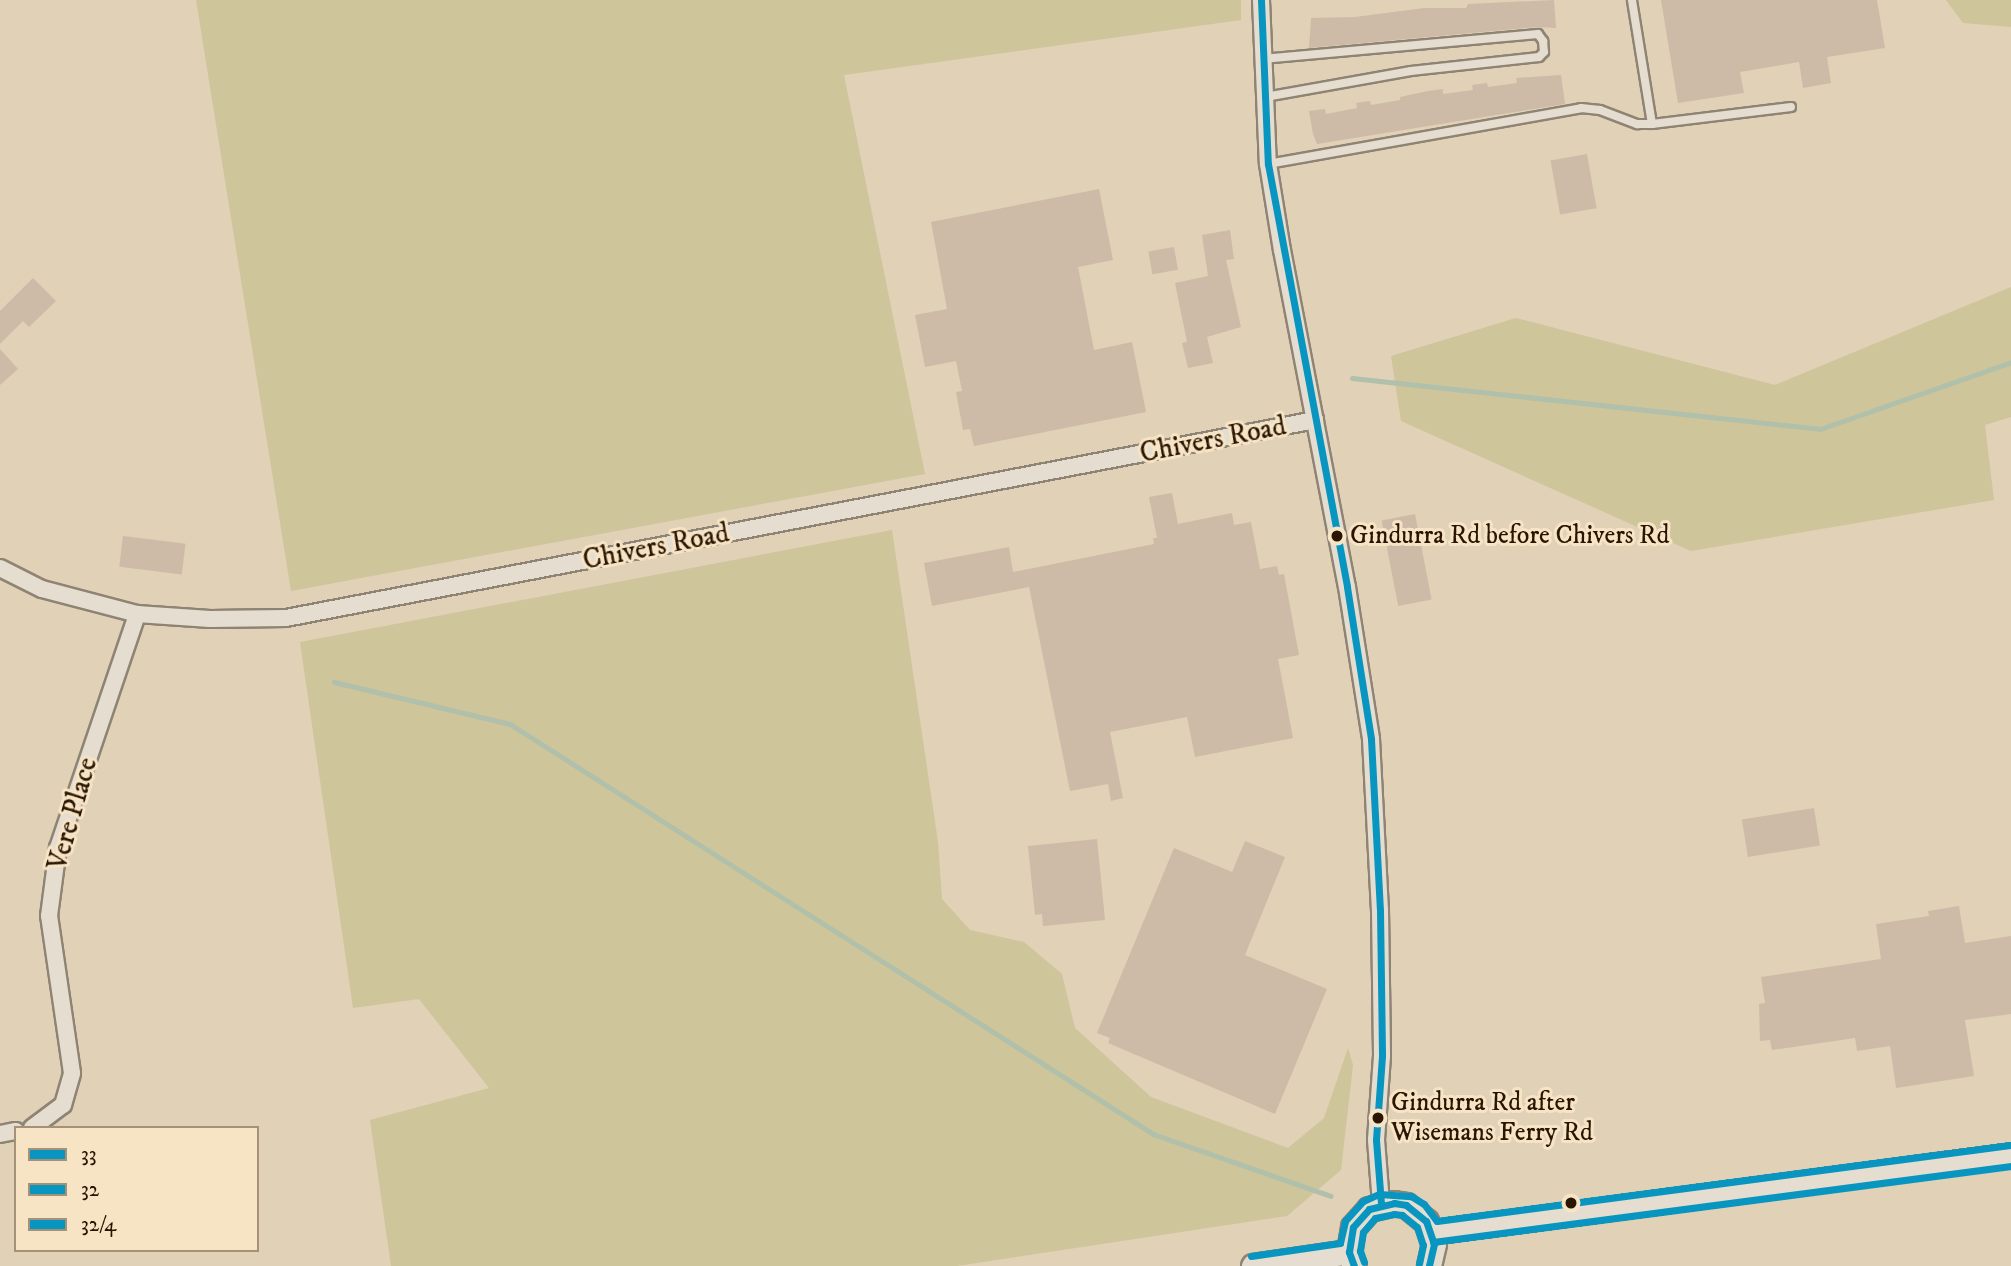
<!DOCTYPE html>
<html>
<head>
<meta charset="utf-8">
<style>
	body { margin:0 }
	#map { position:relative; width:2011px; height:1266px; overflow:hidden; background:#e0d1b7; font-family:"IM FELL DW Pica",serif }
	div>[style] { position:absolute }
	.green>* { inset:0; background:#cec59a }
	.stream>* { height:5px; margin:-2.5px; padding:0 2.5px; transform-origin:2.5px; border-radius:2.5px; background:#b0c0aa }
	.building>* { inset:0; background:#cebba7; transform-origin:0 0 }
	.roads { filter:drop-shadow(2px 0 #8f8373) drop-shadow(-2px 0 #8f8373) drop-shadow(0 2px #8f8373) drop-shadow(0 -2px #8f8373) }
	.lane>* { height:8px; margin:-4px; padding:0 4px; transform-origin:4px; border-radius:4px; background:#e5ded0 }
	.street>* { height:16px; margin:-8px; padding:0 8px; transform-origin:8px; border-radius:8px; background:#e5ded0 }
	.secondary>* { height:23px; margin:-11.5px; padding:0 11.5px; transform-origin:11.5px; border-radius:11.5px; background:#e5ded0 }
	.bus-1>* { height:7px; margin:-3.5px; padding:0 3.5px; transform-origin:3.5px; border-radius:3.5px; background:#0895c0 }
	.bus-2>* { height:7px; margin:-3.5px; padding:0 3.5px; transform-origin:3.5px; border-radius:3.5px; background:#0895c0 }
	.bus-3>* { height:7px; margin:-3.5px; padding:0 3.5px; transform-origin:3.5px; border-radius:3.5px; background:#0895c0 }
	.dots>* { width:19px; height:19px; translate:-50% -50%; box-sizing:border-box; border:4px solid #f6e4c5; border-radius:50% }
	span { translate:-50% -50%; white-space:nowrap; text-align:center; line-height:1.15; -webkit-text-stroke:6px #f6e4c5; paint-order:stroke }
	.bus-label { font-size:26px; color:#2a1502 }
	.left { translate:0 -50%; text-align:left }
	.street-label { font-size:28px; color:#2a1502 }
	.legend { position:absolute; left:14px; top:1126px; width:245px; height:126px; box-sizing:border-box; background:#f6e4c5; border:2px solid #a49177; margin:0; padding:9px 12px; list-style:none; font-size:21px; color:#2a1502 }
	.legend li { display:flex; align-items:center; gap:14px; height:35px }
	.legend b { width:35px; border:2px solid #a49177 }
</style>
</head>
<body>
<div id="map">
	<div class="green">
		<div style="clip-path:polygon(196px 0,1241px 0,1241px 20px,844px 75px,925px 474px,291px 591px)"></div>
		<div style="clip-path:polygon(1946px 0,2011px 0,2011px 27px,1963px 23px)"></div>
		<div style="clip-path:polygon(2011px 287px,2011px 417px,1985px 425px,1994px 500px,1691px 551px,1401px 421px,1391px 356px,1516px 318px,1775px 385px)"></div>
		<div style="clip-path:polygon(892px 530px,938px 842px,942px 899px,970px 930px,1024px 942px,1062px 974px,1075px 1028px,1151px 1097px,1288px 1148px,1324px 1118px,1348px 1048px,1353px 1065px,1341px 1170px,1287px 1216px,957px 1266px,391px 1266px,370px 1120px,489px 1088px,419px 999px,353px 1008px,300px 642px)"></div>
	</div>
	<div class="stream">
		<div style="left:1352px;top:378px;width:471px;rotate:6.2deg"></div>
		<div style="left:1820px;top:429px;width:202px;rotate:-19.3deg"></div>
		<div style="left:334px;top:682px;width:181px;rotate:13.4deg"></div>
		<div style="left:510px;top:724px;width:763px;rotate:32.52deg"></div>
		<div style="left:1153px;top:1134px;width:188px;rotate:19.2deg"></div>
	</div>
	<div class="building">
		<div style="clip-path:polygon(1554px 0,1556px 28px,1537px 27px,1309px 48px,1311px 18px,1355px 17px,1424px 8px,1466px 8px,1468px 4px)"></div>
		<div style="clip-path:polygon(1661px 0,1877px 0,1885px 48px,1827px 57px,1831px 83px,1803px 88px,1799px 62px,1740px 72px,1744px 93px,1678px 103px)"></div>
		<div style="clip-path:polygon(1561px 75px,1565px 104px,1317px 144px,1313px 134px,1309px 111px,1325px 109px,1326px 114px,1357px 108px,1356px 103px,1370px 101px,1371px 105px,1400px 100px,1400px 97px,1428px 91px,1443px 89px,1443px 94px,1473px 90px,1472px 85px,1487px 83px,1488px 87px,1517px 83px,1516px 78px)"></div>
		<div style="left:1587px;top:154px;width:55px;height:37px;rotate:80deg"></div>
		<div style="clip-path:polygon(1099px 189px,1113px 260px,1078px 267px,1094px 350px,1132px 342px,1146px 412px,974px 446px,970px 429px,963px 430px,956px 392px,962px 391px,956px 361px,925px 367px,915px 315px,947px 309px,931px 222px)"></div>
		<div style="clip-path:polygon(1230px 230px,1234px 259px,1226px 260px,1241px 327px,1207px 337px,1213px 363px,1188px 368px,1182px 343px,1187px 342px,1175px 283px,1208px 276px,1202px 235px)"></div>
		<div style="left:1174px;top:247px;width:23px;height:26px;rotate:80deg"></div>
		<div style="clip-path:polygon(33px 278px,56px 301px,29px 327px,23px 321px,0 344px,0 311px)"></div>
		<div style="clip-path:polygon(0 349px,18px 369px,0 385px)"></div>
		<div style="clip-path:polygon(1172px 493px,1178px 524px,1232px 513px,1234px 525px,1251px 522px,1260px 569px,1277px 566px,1279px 575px,1284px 574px,1299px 655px,1278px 659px,1293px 738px,1195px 757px,1187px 717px,1110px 732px,1123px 798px,1111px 801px,1108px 784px,1070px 791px,1029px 587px,932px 606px,924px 563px,1009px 547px,1013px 572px,1154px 544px,1153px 538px,1157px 538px,1149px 497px)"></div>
		<div style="left:1415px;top:514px;width:87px;height:34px;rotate:79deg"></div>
		<div style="left:123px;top:536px;width:63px;height:31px;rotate:7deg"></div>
		<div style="left:1814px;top:808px;width:38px;height:73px;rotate:81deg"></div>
		<div style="clip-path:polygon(1097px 839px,1105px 920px,1043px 926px,1042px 914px,1035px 915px,1028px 846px)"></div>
		<div style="clip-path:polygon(1245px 841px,1285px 857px,1245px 955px,1327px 989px,1275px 1114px,1108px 1043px,1110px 1038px,1097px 1033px,1174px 848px,1232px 872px)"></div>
		<div style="clip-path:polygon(1959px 906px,1965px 943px,2011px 936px,2011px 1014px,1965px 1020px,1974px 1076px,1896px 1088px,1890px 1046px,1857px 1051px,1855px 1038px,1772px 1050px,1770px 1040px,1760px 1041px,1759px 1004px,1765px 1003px,1761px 977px,1881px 959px,1876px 924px,1929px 916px,1928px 911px)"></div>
	</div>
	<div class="roads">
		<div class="lane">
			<div style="left:1262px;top:59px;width:277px;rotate:-5.2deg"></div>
			<div style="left:1538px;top:34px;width:9px;rotate:54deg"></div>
			<div style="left:1543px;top:41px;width:11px;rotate:85deg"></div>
			<div style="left:1544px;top:52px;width:7px;rotate:135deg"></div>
			<div style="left:1539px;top:57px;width:129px;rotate:173.8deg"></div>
			<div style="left:1411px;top:71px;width:148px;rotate:169.9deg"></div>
			<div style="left:1652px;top:124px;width:140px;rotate:-7deg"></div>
			<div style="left:1268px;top:164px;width:318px;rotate:-10.1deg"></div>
			<div style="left:1581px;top:108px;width:19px;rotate:6deg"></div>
			<div style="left:1600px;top:110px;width:40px;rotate:21deg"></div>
			<div style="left:1637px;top:124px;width:15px"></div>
			<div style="left:1652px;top:124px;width:126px;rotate:-99.2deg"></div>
		</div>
		<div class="street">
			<div style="left:1261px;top:0;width:164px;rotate:87.6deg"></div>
			<div style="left:1268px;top:164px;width:87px;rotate:80.8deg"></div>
			<div style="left:1282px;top:250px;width:343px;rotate:79.1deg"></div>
			<div style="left:1347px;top:587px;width:154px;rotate:81deg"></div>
			<div style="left:1371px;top:739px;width:171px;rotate:87deg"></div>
			<div style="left:1380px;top:910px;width:146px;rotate:89.2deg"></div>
			<div style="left:1382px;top:1056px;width:84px;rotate:94.1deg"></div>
			<div style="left:1376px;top:1140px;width:64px;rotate:85.5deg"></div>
			<div style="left:0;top:568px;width:47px;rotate:26.6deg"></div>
			<div style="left:42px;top:589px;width:98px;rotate:14.7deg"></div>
			<div style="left:137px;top:614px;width:73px;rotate:3.9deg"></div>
			<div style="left:210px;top:619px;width:76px;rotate:-0.8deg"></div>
			<div style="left:286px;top:618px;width:1048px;rotate:-10.89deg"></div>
			<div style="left:32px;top:1128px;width:39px;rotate:-37deg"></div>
			<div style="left:63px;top:1105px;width:33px;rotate:-74deg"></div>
			<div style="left:72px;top:1073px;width:159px;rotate:-98.3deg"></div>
			<div style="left:49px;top:916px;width:69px;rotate:-82.5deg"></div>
			<div style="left:58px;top:848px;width:247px;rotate:-71.3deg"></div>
			<div style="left:0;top:1134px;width:16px;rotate:-11deg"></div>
		</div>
		<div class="secondary">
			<div style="left:1432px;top:1232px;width:584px;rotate:-7.58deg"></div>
			<div style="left:1253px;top:1266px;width:97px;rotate:-8.3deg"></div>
			<div style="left:1354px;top:1266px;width:15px;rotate:-110deg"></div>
			<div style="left:1349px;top:1252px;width:25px;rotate:-81deg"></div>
			<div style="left:1353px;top:1227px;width:24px;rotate:-48deg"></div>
			<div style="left:1369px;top:1209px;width:26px;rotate:-13deg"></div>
			<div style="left:1394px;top:1203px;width:12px;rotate:9deg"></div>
			<div style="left:1406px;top:1205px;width:26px;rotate:39deg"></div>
			<div style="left:1426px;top:1221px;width:24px;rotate:71deg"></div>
			<div style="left:1434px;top:1244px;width:23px;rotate:103deg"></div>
		</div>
	</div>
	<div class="bus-1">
		<div style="left:1261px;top:0;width:164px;rotate:87.6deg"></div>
		<div style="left:1268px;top:164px;width:430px;rotate:79.4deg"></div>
		<div style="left:1347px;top:587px;width:154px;rotate:81deg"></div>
		<div style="left:1371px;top:739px;width:171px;rotate:87deg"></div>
		<div style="left:1380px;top:910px;width:146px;rotate:89.2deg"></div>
		<div style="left:1382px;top:1056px;width:84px;rotate:94.1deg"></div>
		<div style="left:1376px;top:1140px;width:64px;rotate:85.5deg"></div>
		<div style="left:1354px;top:1266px;width:15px;rotate:-110deg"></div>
		<div style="left:1349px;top:1252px;width:25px;rotate:-81deg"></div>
		<div style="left:1353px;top:1227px;width:24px;rotate:-48deg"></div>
		<div style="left:1369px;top:1209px;width:26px;rotate:-13deg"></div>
		<div style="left:1394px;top:1203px;width:12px;rotate:9deg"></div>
		<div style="left:1406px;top:1205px;width:26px;rotate:39deg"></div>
		<div style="left:1426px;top:1221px;width:24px;rotate:71deg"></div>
		<div style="left:1434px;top:1244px;width:23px;rotate:103deg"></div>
	</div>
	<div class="bus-2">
		<div style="left:1433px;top:1242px;width:583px;rotate:-7.49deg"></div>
		<div style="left:1364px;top:1262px;width:12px;rotate:-110deg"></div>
		<div style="left:1360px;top:1251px;width:19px;rotate:-81deg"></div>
		<div style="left:1363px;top:1232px;width:18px;rotate:-49deg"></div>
		<div style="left:1375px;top:1218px;width:19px;rotate:-12deg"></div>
		<div style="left:1394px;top:1214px;width:8px;rotate:7deg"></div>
		<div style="left:1402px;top:1215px;width:19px;rotate:39deg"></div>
		<div style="left:1417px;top:1227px;width:19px;rotate:72deg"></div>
		<div style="left:1423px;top:1245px;width:19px;rotate:102deg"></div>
	</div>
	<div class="bus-3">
		<div style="left:1251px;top:1256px;width:90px;rotate:-8.3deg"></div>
		<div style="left:1340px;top:1243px;width:23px;rotate:-77deg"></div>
		<div style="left:1345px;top:1221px;width:27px;rotate:-48deg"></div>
		<div style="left:1363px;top:1201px;width:17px;rotate:-24deg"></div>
		<div style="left:1379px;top:1194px;width:32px;rotate:4deg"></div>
		<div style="left:1411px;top:1196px;width:15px;rotate:32deg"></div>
		<div style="left:1424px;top:1204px;width:21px;rotate:53deg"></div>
		<div style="left:1437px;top:1221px;width:578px;rotate:-7.56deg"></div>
	</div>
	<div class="dots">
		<div style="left:1337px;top:536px;background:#2a1502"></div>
		<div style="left:1378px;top:1118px;background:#2a1502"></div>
		<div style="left:1571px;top:1203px;background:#2a1502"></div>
	</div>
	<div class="bus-label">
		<span class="left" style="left:1350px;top:536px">Gindurra Rd before Chivers Rd</span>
		<span class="left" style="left:1391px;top:1118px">Gindurra Rd after<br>Wisemans Ferry Rd</span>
	</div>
	<div class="street-label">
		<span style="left:1213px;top:440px;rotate:-11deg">Chivers Road</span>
		<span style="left:656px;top:547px;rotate:-11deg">Chivers Road</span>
		<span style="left:73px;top:814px;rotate:-74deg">Vere Place</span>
	</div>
	<ul class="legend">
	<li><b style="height:9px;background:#0895c0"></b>33</li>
	<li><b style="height:9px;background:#0895c0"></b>32</li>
	<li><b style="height:9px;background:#0895c0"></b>32/4</li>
	</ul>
</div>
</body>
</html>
